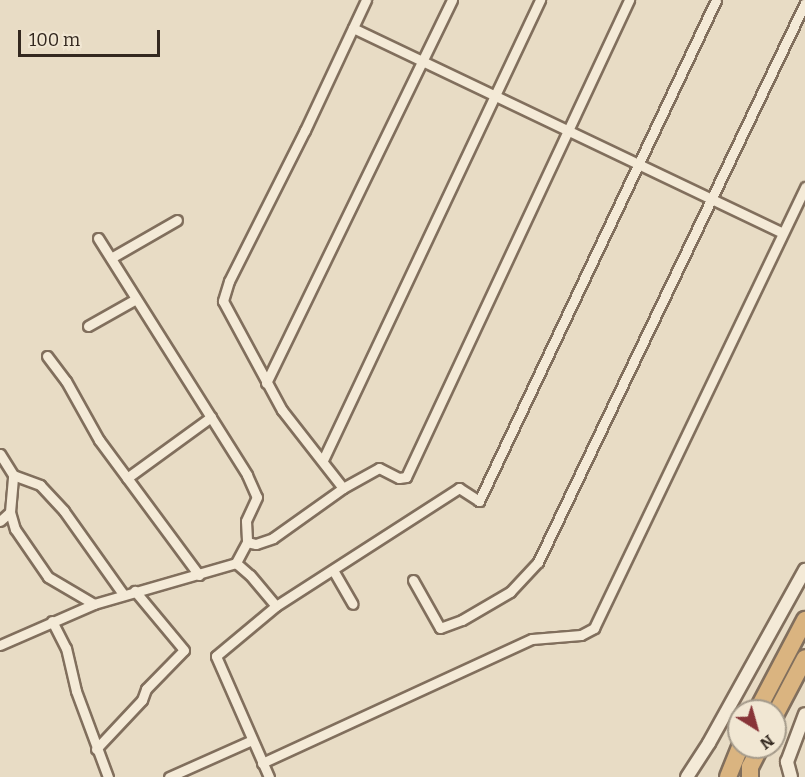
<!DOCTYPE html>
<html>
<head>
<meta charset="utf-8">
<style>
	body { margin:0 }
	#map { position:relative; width:805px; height:777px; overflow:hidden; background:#e8dcc5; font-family:Bitter,serif }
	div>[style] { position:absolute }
	.roads { filter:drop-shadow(2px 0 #816f5d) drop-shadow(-2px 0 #816f5d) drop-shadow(0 2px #816f5d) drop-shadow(0 -2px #816f5d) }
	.minor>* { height:9px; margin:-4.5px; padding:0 4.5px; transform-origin:4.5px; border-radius:4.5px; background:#f4ead7 }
	.tertiary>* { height:12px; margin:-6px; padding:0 6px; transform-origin:6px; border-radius:6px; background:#f4ead7 }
	.trunk>* { height:16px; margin:-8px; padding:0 8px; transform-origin:8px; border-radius:8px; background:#dab480 }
	span { translate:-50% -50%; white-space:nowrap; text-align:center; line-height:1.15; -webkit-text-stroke:5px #f1e7d3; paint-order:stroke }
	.north { position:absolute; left:727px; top:699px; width:60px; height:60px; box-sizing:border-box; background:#f1e7d3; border:2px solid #a59b8b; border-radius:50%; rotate:143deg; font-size:16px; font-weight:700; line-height:24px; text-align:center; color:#33281f }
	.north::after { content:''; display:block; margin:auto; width:21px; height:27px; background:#883538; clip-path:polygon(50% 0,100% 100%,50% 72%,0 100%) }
	.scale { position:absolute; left:18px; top:30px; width:142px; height:27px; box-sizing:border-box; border:3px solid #33281f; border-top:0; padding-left:8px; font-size:18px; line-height:21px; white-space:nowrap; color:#33281f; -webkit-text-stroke:4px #f1e7d3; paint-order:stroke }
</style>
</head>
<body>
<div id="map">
	<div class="roads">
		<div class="minor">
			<div style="left:366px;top:0;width:144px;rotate:115.1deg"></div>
			<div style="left:305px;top:130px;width:169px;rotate:116.7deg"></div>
			<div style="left:229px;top:281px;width:21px;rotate:107deg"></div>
			<div style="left:223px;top:301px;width:124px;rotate:61.6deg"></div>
			<div style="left:282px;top:410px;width:99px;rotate:52deg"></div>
			<div style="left:343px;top:488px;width:41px;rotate:-29.1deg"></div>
			<div style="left:379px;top:468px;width:22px;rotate:27deg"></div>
			<div style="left:399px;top:478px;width:7px;rotate:-8deg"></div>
			<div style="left:406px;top:477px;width:527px;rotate:-64.94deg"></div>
			<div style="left:353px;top:28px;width:476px;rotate:25.5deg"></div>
			<div style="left:98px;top:238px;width:280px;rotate:57.8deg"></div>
			<div style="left:247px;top:475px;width:24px;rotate:66deg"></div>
			<div style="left:257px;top:497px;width:26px;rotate:115deg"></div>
			<div style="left:246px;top:521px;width:21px;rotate:87deg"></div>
			<div style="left:247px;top:542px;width:24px;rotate:118deg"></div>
			<div style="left:111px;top:258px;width:76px;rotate:-29.9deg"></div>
			<div style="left:88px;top:326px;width:55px;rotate:-29.4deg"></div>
			<div style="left:47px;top:356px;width:31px;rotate:53deg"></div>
			<div style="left:66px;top:381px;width:68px;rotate:60.8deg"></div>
			<div style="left:99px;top:440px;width:168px;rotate:53.5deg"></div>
			<div style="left:266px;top:383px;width:426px;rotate:-64.1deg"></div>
			<div style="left:0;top:454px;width:25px;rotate:58deg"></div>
			<div style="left:13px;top:475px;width:29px;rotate:20deg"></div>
			<div style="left:40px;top:485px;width:35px;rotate:47deg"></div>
			<div style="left:64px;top:511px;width:102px;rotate:54.6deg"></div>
			<div style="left:323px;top:460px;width:509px;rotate:-64.74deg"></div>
			<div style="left:127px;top:478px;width:104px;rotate:-36deg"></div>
			<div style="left:10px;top:512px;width:18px;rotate:74deg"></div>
			<div style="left:15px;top:529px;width:58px;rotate:55.5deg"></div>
			<div style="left:48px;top:577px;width:53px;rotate:30.4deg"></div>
			<div style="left:0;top:521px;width:13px;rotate:-42deg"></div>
			<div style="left:10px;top:512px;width:37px;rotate:-85deg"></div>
			<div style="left:247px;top:542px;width:9px;rotate:13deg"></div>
			<div style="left:256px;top:544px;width:18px;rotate:-19deg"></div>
			<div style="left:273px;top:538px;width:86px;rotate:-35.5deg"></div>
			<div style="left:333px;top:570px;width:39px;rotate:60deg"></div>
			<div style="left:413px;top:580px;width:55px;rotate:60.6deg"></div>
			<div style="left:440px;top:628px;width:23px;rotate:-20deg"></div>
			<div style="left:462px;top:620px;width:56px;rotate:-30.3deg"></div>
			<div style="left:510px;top:592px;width:41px;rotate:-47deg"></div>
			<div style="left:538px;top:562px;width:619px;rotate:-64.47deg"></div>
			<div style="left:52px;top:621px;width:30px;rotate:63deg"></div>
			<div style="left:66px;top:648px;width:44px;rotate:76.9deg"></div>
			<div style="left:76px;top:691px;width:92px;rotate:69.6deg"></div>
			<div style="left:0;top:645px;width:103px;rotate:-23.6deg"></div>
			<div style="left:94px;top:604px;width:148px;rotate:-16.1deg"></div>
			<div style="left:236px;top:563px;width:18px;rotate:41deg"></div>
			<div style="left:250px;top:575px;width:40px;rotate:50deg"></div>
			<div style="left:96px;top:749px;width:67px;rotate:-46.8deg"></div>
			<div style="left:142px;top:700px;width:12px;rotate:-70deg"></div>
			<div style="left:146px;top:689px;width:54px;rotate:-45.7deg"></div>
			<div style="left:184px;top:650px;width:77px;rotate:-129.7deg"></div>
			<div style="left:262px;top:763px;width:297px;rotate:-24.7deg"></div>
			<div style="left:532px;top:639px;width:49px;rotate:-4.7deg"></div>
			<div style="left:581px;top:635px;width:15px;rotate:-28deg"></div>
			<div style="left:594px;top:628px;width:489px;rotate:-64.4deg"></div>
			<div style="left:169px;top:777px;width:91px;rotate:-24deg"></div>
			<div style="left:269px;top:777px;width:132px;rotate:-113.7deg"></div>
			<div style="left:216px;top:656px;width:78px;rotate:-39.8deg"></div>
			<div style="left:276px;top:606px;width:218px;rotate:-32.8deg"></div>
			<div style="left:459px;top:488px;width:24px;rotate:33deg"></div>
			<div style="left:479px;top:501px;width:554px;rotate:-64.68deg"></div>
		</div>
		<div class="tertiary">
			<div style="left:687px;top:777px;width:40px;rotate:-57.1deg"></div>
			<div style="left:709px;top:743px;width:198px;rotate:-61deg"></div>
			<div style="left:791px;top:777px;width:16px;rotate:-105deg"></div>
			<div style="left:787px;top:762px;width:51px;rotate:-69.4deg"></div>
		</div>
		<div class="trunk">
			<div style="left:757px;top:711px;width:103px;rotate:-62.2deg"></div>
			<div style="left:775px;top:715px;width:64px;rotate:-62.2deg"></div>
			<div style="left:728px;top:777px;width:32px;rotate:-68deg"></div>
			<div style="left:750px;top:777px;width:10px;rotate:-90deg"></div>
			<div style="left:750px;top:767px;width:22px;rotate:-63deg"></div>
		</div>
	</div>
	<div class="north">N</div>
	<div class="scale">100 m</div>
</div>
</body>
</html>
